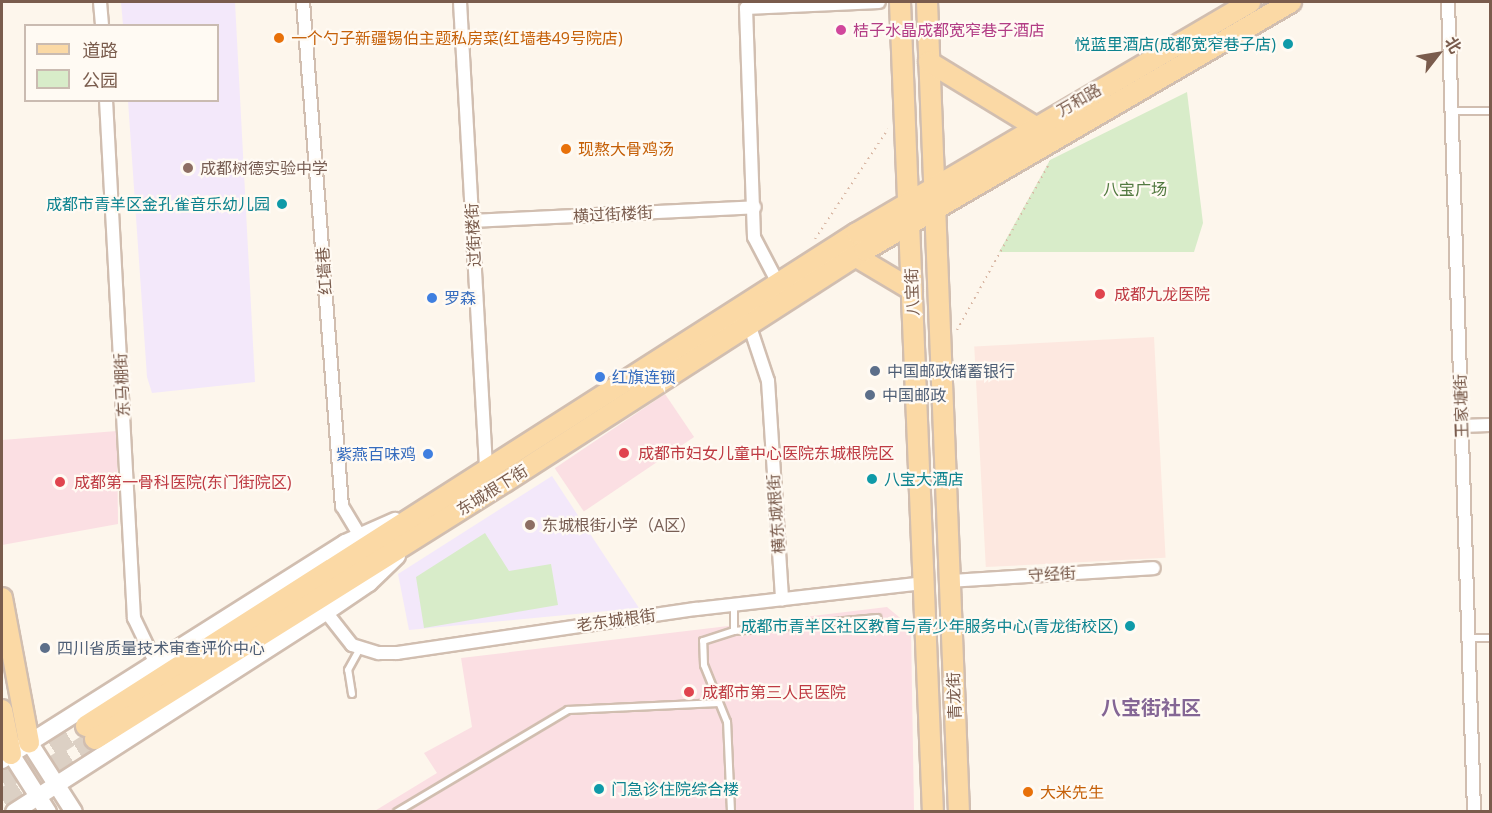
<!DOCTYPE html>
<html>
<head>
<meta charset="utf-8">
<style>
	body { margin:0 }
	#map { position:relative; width:1492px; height:813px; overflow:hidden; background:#fdf6ec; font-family:"Open Sans","Noto Sans SC",sans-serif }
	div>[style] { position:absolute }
	.commercial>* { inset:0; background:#fde8e0; transform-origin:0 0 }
	.education>* { inset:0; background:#f3e8fa }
	.medical>* { inset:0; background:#fbdfe3; transform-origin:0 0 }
	.green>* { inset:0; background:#d8ecc9 }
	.primary-tunnel>* { height:20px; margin-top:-10px; transform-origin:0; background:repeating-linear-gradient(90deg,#dcd0c4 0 20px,transparent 0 30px) }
	.path>* { height:2px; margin-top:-1px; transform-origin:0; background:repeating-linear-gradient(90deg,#d9b8a5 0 1.5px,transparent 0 6px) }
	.roads { filter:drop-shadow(2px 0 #d1beb0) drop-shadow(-2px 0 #d1beb0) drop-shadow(0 2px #d1beb0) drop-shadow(0 -2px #d1beb0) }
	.lane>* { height:6px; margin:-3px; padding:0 3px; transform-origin:3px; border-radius:3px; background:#fff }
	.street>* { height:12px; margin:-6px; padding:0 6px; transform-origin:6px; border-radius:6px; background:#fff }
	.secondary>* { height:16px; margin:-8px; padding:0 8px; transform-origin:8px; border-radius:8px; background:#fff }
	.primary>* { height:20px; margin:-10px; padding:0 10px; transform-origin:10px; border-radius:10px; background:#fbd9a5 }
	.dots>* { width:16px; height:16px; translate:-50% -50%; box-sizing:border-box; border:3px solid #fffaf3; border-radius:50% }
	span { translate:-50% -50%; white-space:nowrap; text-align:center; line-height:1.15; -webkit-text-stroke:4.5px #fffaf3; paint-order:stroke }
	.hotel-label { font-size:16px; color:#b23c85 }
	.left { translate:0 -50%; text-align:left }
	.food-label { font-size:16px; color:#c56008 }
	.culture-label { font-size:16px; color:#0d838f }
	.right { translate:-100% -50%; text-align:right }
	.street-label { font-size:16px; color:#7a5c4d }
	.education-label { font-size:16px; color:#785e54 }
	.park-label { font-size:16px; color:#537a41 }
	.health-label { font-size:16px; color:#be3a42 }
	.shop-label { font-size:16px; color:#366cbe }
	.service-label { font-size:16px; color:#4e5e75 }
	.quarter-label { font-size:20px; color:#846695; font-weight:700 }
	.frame { position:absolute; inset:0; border:3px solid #7a5c4d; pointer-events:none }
	.legend { position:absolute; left:24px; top:24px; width:195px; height:78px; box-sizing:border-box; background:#fffaf3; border:2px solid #cabbb1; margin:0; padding:8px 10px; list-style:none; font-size:18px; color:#7a5c4d }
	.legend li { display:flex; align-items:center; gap:12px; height:30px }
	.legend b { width:30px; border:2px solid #cabbb1 }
	.north { position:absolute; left:1408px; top:24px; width:60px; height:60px; -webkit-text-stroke:4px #fffaf3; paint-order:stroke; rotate:59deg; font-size:16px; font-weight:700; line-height:24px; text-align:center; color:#7a5c4d }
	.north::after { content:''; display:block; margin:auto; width:21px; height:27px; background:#7a5c4d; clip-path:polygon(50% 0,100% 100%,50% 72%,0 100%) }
</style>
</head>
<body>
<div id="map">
	<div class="commercial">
		<div style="left:1154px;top:337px;width:221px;height:180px;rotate:87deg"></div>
	</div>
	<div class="education">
		<div style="clip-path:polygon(121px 2px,235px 2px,255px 382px,152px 393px,147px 377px,128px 101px,218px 100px,218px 26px,123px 25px)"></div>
		<div style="clip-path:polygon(552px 476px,639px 608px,409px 630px,398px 574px)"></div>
	</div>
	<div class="medical">
		<div style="left:665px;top:394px;width:52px;height:133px;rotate:56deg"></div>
		<div style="clip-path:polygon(117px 431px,118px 524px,2px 545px,2px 440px)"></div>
		<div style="clip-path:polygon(887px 607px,911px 627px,914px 811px,373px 812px,437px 773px,424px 753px,472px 727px,461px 658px)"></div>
	</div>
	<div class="green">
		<div style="clip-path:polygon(1187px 92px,1203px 223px,1194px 252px,999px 252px,1050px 160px)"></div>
		<div style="clip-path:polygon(485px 533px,509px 571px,551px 564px,558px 605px,424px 628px,416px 577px)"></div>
	</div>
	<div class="primary-tunnel">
		<div style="left:2px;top:781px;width:100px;rotate:-33.2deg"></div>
		<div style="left:2px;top:799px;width:111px;rotate:-32.8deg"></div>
	</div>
	<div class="path">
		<div style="left:815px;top:239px;width:132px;rotate:-56.4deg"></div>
		<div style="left:957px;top:330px;width:192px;rotate:-61deg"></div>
	</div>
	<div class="roads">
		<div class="lane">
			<div style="left:1452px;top:111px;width:38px"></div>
			<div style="left:734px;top:605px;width:26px;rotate:90deg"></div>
			<div style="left:1468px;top:638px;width:22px"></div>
			<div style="left:352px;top:694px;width:24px;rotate:-99deg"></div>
			<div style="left:348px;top:670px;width:25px;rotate:-61deg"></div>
			<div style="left:397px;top:812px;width:199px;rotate:-30.8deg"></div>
			<div style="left:568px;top:710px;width:151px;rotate:-2.7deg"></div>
			<div style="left:731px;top:812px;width:90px;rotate:-92.5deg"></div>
			<div style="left:727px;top:722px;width:61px;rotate:-112deg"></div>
			<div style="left:704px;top:665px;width:24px;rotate:-92deg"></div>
			<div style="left:703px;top:641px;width:33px;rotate:-18deg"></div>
			<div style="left:734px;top:631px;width:144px;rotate:-5.2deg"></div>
		</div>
		<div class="street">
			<div style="left:100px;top:2px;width:24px;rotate:85deg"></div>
			<div style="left:303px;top:2px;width:506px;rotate:85.58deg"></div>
			<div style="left:342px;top:506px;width:35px;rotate:59deg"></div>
			<div style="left:460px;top:2px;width:467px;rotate:86.8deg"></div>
			<div style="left:1448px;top:2px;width:810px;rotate:88.16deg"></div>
			<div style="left:106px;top:100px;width:519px;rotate:86.91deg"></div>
			<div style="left:134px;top:618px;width:51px;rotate:64.4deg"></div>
			<div style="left:472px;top:221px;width:283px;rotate:-2.8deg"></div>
			<div style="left:778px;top:283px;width:52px;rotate:-117.6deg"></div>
			<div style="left:754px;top:237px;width:229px;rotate:-92deg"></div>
			<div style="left:746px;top:8px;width:133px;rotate:-2.6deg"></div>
			<div style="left:749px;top:324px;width:60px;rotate:71.6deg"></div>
			<div style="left:768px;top:381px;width:219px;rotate:86.3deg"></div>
			<div style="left:1461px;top:426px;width:29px;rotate:-2deg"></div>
			<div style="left:950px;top:581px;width:204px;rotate:-3.6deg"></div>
			<div style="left:326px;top:612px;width:42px;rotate:51.8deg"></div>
			<div style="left:352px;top:645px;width:28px;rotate:17deg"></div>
			<div style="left:379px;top:653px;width:18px"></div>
			<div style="left:397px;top:653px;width:302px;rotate:-8.4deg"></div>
			<div style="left:696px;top:609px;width:229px;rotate:-6.5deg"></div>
		</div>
		<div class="secondary">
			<div style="left:29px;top:742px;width:83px;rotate:57.3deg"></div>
			<div style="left:11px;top:754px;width:69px;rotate:57.5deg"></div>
			<div style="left:2px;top:760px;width:406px;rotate:-32.3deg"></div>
			<div style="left:345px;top:543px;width:55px;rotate:-23.7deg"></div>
			<div style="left:14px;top:812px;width:371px;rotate:-32.7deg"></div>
			<div style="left:326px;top:612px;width:52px;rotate:-34deg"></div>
			<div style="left:369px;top:583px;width:39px;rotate:-44deg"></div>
		</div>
		<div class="primary">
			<div style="left:900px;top:2px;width:811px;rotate:87.67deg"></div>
			<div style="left:927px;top:2px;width:811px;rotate:87.74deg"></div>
			<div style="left:929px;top:62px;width:123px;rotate:31.4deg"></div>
			<div style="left:855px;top:256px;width:66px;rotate:30.8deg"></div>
			<div style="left:2px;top:598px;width:147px;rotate:79.4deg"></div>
			<div style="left:2px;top:710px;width:45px;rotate:78.4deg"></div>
			<div style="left:86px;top:726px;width:915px;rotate:-32.6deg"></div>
			<div style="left:857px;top:233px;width:456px;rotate:-30.4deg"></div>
			<div style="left:95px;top:739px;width:484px;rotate:-32.1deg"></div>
			<div style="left:505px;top:482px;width:428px;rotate:-32.8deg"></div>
			<div style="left:865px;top:250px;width:493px;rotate:-30.2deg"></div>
		</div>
	</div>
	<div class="dots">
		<div style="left:841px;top:30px;background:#d1479c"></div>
		<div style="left:279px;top:38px;background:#e8710a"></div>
		<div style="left:1288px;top:44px;background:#0f9aa8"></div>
		<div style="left:566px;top:149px;background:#e8710a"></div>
		<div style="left:188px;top:168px;background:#8d6e63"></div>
		<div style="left:282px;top:204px;background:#0f9aa8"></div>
		<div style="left:1100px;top:294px;background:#e0444e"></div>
		<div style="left:432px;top:298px;background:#3f7fe0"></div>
		<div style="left:875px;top:371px;background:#5c6f8a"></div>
		<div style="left:600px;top:377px;background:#3f7fe0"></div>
		<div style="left:870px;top:395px;background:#5c6f8a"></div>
		<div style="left:624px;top:453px;background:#e0444e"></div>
		<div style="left:428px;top:454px;background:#3f7fe0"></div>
		<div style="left:872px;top:479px;background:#0f9aa8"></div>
		<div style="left:60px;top:482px;background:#e0444e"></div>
		<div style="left:530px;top:525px;background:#8d6e63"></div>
		<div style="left:1130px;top:626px;background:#0f9aa8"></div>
		<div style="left:45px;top:648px;background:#5c6f8a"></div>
		<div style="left:689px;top:692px;background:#e0444e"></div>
		<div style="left:599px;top:789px;background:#0f9aa8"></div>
		<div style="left:1028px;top:792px;background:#e8710a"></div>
	</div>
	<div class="hotel-label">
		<span class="left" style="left:853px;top:30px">桔子水晶成都宽窄巷子酒店</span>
	</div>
	<div class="food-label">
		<span class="left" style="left:291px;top:38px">一个勺子新疆锡伯主题私房菜(红墙巷49号院店)</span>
		<span class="left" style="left:578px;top:149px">现熬大骨鸡汤</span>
		<span class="left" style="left:1040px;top:792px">大米先生</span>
	</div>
	<div class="culture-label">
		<span class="right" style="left:1276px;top:44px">悦蓝里酒店(成都宽窄巷子店)</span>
		<span class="right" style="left:270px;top:204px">成都市青羊区金孔雀音乐幼儿园</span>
		<span class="left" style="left:884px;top:479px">八宝大酒店</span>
		<span class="right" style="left:1118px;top:626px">成都市青羊区社区教育与青少年服务中心(青龙街校区)</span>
		<span class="left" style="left:611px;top:789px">门急诊住院综合楼</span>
	</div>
	<div class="street-label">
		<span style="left:1079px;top:100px;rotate:-30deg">万和路</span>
		<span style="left:613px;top:214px;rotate:-3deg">横过街楼街</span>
		<span style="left:473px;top:235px;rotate:-93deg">过街楼街</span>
		<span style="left:324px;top:271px;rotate:-94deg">红墙巷</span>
		<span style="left:912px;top:292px;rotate:-92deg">八宝街</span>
		<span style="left:122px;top:385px;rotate:-93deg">东马棚街</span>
		<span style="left:1461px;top:406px;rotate:-92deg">王家塘街</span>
		<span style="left:492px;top:490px;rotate:-32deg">东城根下街</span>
		<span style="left:776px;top:514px;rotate:-94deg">横东城根街</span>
		<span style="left:1052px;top:574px;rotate:-3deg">守经街</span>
		<span style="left:616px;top:620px;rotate:-8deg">老东城根街</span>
		<span style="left:954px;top:696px;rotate:-92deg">青龙街</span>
	</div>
	<div class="education-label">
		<span class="left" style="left:200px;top:168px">成都树德实验中学</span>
		<span class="left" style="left:542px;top:525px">东城根街小学（A区）</span>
	</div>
	<div class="park-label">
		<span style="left:1135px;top:189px">八宝广场</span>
	</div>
	<div class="health-label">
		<span class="left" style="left:1114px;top:294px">成都九龙医院</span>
		<span class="left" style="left:638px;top:453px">成都市妇女儿童中心医院东城根院区</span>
		<span class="left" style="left:74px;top:482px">成都第一骨科医院(东门街院区)</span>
		<span class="left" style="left:702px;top:692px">成都市第三人民医院</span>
	</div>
	<div class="shop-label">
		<span class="left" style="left:444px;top:298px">罗森</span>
		<span class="left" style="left:612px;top:377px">红旗连锁</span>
		<span class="right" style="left:416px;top:454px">紫燕百味鸡</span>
	</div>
	<div class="service-label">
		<span class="left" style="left:887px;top:371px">中国邮政储蓄银行</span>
		<span class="left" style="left:882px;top:395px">中国邮政</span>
		<span class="left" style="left:57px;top:648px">四川省质量技术审查评价中心</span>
	</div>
	<div class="quarter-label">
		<span style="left:1151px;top:707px">八宝街社区</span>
	</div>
	<div class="frame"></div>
	<ul class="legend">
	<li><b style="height:8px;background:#fbd9a5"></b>道路</li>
	<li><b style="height:16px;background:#d8ecc9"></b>公园</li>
	</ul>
	<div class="north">北</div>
</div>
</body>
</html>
